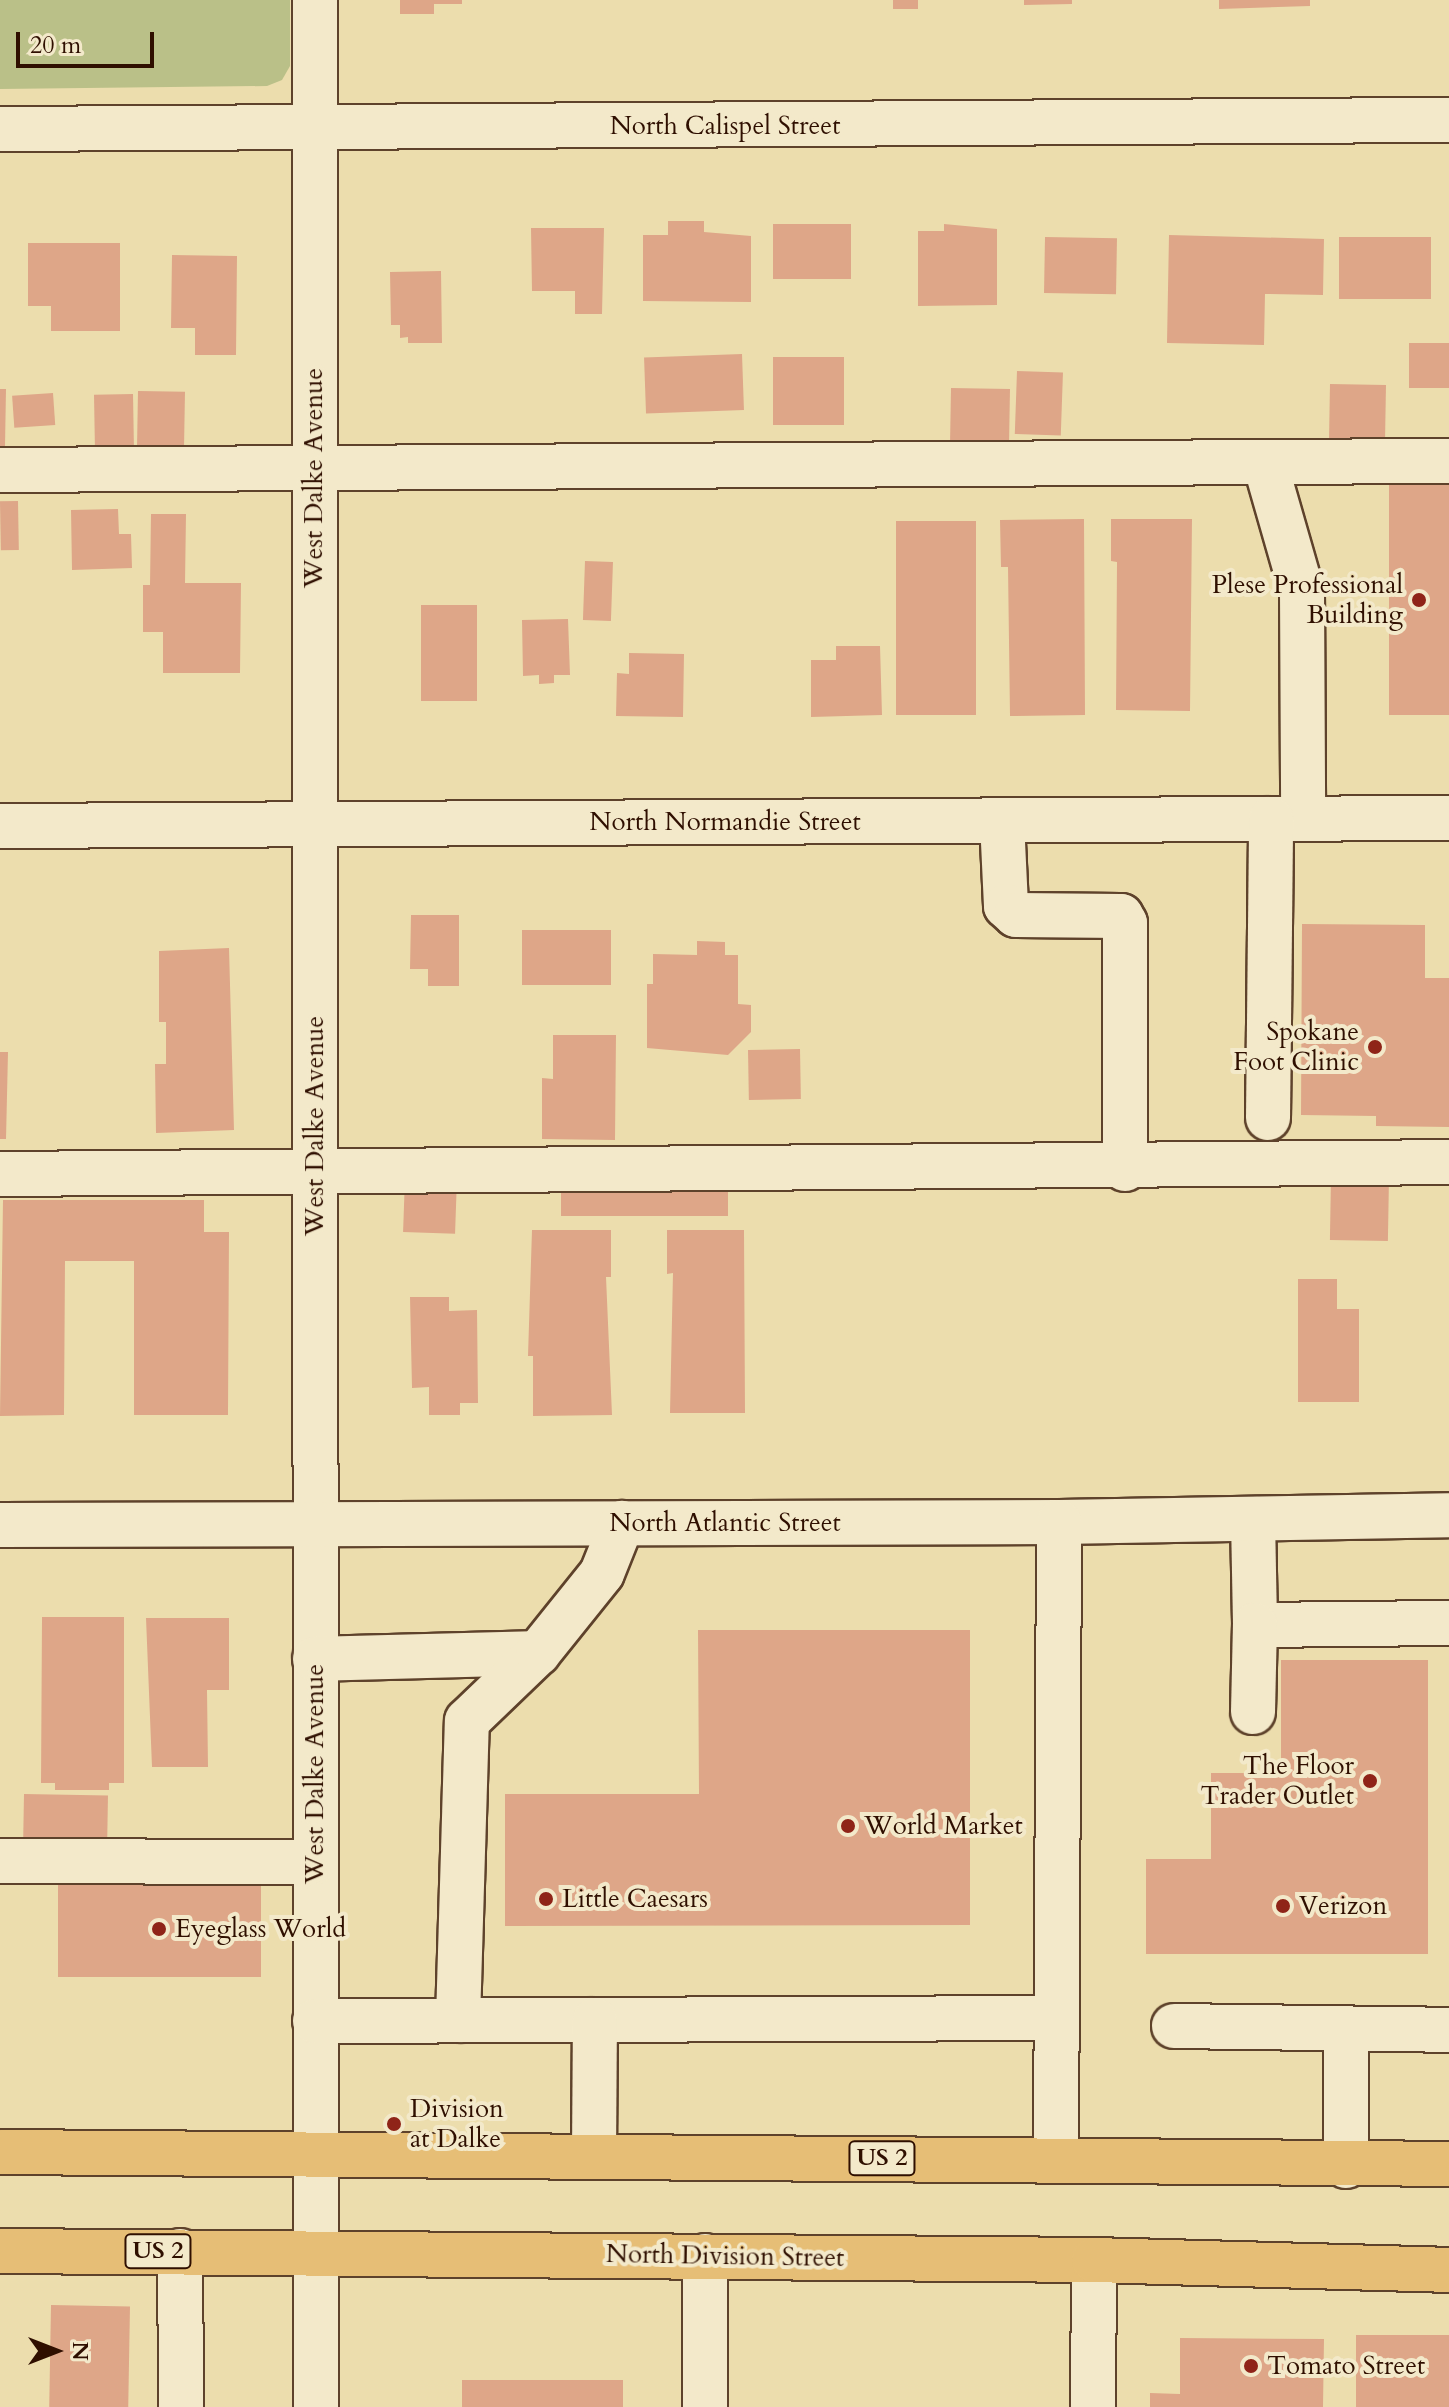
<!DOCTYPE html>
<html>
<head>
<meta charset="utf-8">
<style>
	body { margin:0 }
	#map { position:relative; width:1449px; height:2407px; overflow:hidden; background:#ecddad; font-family:Cardo,serif }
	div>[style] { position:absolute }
	.green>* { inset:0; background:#bac088 }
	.building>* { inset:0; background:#dea688; transform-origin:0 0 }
	.roads { filter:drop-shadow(2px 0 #5e422b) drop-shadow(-2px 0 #5e422b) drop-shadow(0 2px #5e422b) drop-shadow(0 -2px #5e422b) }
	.minor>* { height:44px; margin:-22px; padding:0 22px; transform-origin:22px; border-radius:22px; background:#f3e9ca }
	.major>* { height:44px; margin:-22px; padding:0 22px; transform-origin:22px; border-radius:22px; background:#e6be76 }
	.dots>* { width:22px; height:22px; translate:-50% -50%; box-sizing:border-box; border:4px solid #f3e9ca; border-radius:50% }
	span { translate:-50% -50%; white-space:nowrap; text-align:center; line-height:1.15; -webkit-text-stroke:8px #f3e9ca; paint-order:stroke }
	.shield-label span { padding:2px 6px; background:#f3e9ca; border:2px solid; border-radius:6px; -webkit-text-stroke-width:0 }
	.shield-label { font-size:24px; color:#2f0f00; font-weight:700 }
	.street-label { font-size:26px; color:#2f0f00 }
	.poi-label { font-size:26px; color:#2f0f00 }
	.right { translate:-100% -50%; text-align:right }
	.left { translate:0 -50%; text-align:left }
	.north { position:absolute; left:16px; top:2311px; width:80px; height:80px; -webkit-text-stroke:6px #f3e9ca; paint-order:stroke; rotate:90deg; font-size:22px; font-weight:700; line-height:32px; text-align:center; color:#2f0f00 }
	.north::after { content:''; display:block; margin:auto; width:28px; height:36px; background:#2f0f00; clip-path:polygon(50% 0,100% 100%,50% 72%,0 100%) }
	.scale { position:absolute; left:16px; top:32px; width:138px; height:36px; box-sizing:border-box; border:4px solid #2f0f00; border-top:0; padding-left:10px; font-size:24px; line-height:28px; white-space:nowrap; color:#2f0f00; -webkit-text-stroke:6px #f3e9ca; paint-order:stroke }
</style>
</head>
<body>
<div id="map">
	<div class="green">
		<div style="clip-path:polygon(0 0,290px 0,290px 66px,282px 80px,267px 86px,0 89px)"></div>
	</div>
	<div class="building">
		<div style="clip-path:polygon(400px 0,462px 0,462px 4px,434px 4px,434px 14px,400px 14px)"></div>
		<div style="left:893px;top:0;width:25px;height:9px"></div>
		<div style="clip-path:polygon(1024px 0,1072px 0,1072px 4px,1024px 5px)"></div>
		<div style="clip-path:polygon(1219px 0,1310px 0,1310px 6px,1219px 9px)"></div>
		<div style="clip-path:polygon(668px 221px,704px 221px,704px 232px,751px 236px,751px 302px,643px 301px,643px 235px,668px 235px)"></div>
		<div style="left:773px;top:224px;width:78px;height:55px"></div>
		<div style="clip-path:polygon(944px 224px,997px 229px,997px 305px,918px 306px,918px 231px,944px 231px)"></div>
		<div style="clip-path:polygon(531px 228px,604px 228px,602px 314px,575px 314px,575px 291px,532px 291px)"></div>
		<div style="clip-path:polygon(1169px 235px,1324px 239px,1323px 295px,1265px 294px,1264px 345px,1167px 343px)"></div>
		<div style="left:1045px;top:237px;width:72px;height:56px;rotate:1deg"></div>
		<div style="left:1339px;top:237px;width:92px;height:62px"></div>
		<div style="clip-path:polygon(28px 243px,120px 243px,120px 331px,51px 331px,51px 306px,28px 306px)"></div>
		<div style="clip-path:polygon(172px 255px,237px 256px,236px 355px,195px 355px,195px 328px,171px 328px)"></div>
		<div style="clip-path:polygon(441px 271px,442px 343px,408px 343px,408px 337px,400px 338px,400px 325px,391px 325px,390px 272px)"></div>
		<div style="left:1409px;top:343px;width:40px;height:45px"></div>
		<div style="left:742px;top:354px;width:56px;height:98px;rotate:88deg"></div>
		<div style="left:773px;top:357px;width:71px;height:68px"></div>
		<div style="left:1017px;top:371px;width:46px;height:63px;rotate:2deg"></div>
		<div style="left:1330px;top:384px;width:56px;height:60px;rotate:1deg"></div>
		<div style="left:951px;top:388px;width:59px;height:55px;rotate:1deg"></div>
		<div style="clip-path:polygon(0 389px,6px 389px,5px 446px,0 446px)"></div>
		<div style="left:138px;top:391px;width:47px;height:54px;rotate:1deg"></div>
		<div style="left:53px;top:393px;width:32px;height:41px;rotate:86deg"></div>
		<div style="left:133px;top:394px;width:52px;height:39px;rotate:89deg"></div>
		<div style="left:1389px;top:485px;width:60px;height:230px"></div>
		<div style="left:18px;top:501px;width:49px;height:18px;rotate:89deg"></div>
		<div style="clip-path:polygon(118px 509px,119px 534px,131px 534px,132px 568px,72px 570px,71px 510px)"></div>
		<div style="clip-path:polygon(151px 514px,186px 514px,185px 583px,241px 583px,240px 673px,163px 673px,163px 632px,143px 632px,143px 585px,150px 585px)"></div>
		<div style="clip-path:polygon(1084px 519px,1085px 715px,1010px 716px,1008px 567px,1001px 567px,1000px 520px)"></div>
		<div style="clip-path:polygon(1111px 519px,1192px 519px,1190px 711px,1116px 710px,1117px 562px,1111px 561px)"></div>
		<div style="left:896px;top:521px;width:80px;height:194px"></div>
		<div style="left:585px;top:561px;width:28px;height:59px;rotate:2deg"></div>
		<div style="left:421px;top:605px;width:56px;height:96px"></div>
		<div style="clip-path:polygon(568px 619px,570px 675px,554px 675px,554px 683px,539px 684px,539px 675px,523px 676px,522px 620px)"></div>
		<div style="clip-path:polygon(836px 646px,880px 646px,882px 715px,811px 717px,811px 660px,836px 660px)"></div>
		<div style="clip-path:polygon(629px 653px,684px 654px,683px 717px,616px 716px,617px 673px,629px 674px)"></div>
		<div style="clip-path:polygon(411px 915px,459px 915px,459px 986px,428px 986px,428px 969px,410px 969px)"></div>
		<div style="clip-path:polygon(1302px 924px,1425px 925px,1425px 978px,1449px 978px,1449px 1127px,1376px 1126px,1376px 1116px,1301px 1115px)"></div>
		<div style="left:522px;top:930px;width:89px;height:55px"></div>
		<div style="clip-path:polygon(697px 941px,725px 942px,725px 955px,738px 955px,738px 1004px,751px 1005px,751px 1032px,728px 1055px,647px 1048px,647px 984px,653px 984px,653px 954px,697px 955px)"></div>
		<div style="clip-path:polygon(229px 948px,234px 1130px,156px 1133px,155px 1064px,166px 1064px,166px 1022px,159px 1022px,159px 951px)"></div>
		<div style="clip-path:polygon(553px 1035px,616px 1035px,615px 1140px,542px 1139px,542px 1078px,553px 1079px)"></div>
		<div style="left:800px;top:1049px;width:50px;height:52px;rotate:89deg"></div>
		<div style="clip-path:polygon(0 1052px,8px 1052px,6px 1139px,0 1139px)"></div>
		<div style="left:728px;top:1176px;width:40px;height:167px;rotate:90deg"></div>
		<div style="left:405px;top:1177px;width:52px;height:55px;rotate:2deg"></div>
		<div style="left:1331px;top:1177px;width:58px;height:63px;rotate:1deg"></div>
		<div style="clip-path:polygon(3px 1200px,204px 1200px,204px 1232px,229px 1232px,228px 1415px,134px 1415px,134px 1261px,65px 1261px,64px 1415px,0 1416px)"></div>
		<div style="clip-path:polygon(532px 1230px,611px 1230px,611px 1277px,606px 1277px,612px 1415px,533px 1416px,533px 1356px,528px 1356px)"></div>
		<div style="clip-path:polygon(667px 1230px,744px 1230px,745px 1413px,670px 1413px,673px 1273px,667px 1274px)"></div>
		<div style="clip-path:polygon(1298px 1279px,1337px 1279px,1337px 1309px,1359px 1309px,1359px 1402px,1298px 1402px)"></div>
		<div style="clip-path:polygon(410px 1297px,449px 1297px,449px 1311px,477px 1310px,478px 1403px,460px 1403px,460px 1415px,429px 1415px,429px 1387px,412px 1388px)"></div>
		<div style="clip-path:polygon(42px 1617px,124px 1617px,124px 1783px,109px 1783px,109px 1790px,55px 1790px,55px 1783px,41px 1783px)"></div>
		<div style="clip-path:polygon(146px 1618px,229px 1618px,229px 1690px,207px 1690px,208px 1767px,152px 1767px)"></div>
		<div style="clip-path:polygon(698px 1630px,970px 1630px,970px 1925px,505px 1926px,505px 1794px,699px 1794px)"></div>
		<div style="clip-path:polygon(1281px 1660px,1428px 1660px,1428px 1954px,1146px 1954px,1146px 1859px,1211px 1859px,1211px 1773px,1281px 1773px)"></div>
		<div style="left:24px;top:1794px;width:84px;height:43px;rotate:1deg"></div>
		<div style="left:58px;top:1880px;width:203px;height:97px"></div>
		<div style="left:51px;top:2305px;width:79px;height:102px;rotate:1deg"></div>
		<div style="left:1356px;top:2335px;width:93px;height:72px"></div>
		<div style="clip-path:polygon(1180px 2338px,1324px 2339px,1323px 2407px,1150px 2407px,1150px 2393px,1180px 2394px)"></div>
		<div style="left:462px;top:2380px;width:161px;height:27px"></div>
	</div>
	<div class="roads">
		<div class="minor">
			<div style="left:315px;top:0;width:2407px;rotate:89.98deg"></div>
			<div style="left:0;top:129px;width:1449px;rotate:-0.36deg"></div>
			<div style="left:1265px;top:463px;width:134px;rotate:74deg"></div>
			<div style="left:1302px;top:592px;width:227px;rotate:89.7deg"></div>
			<div style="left:0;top:470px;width:1449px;rotate:-0.36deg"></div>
			<div style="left:1002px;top:821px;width:85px;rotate:87.3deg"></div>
			<div style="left:1006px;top:906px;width:13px;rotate:42deg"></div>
			<div style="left:1016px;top:915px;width:105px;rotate:0.5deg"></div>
			<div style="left:1121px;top:916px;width:8px;rotate:60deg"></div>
			<div style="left:1125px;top:923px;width:246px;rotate:90deg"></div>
			<div style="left:0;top:826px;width:1449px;rotate:-0.32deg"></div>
			<div style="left:1268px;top:1118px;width:299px;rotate:-89.4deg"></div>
			<div style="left:0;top:1174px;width:1449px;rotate:-0.47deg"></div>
			<div style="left:1253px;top:1519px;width:106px;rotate:88.9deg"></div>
			<div style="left:1255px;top:1625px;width:194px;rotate:-0.6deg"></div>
			<div style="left:0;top:1525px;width:1059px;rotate:-0.16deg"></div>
			<div style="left:1059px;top:1522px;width:390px;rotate:-1deg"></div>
			<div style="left:315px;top:1659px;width:223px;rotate:-1.5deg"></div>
			<div style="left:1253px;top:1712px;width:87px;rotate:-88.7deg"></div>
			<div style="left:0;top:1861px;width:314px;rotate:0.2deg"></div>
			<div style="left:458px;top:2020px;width:299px;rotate:-88.3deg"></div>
			<div style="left:467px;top:1721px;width:98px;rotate:-43.8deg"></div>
			<div style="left:538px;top:1653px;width:102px;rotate:-51.3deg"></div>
			<div style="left:602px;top:1573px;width:54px;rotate:-68.2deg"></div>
			<div style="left:315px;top:2021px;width:742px;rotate:-0.23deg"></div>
			<div style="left:1174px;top:2026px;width:275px;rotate:0.8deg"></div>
			<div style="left:594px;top:2156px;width:136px;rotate:-89.6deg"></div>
			<div style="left:1056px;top:2160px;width:638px;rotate:-89.73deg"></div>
			<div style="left:1346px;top:2166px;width:137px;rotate:-90deg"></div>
			<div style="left:180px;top:2251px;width:156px;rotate:89.6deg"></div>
			<div style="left:705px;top:2256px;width:151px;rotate:90deg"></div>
			<div style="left:1093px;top:2407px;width:147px;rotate:-89.6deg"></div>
		</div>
		<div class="major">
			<div style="left:0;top:2152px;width:1449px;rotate:0.47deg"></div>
			<div style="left:0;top:2251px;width:1094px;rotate:0.47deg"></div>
			<div style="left:1094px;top:2260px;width:355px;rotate:1.6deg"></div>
		</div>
	</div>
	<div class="dots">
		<div style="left:1419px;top:600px;background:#8f2418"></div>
		<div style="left:1375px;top:1047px;background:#8f2418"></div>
		<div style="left:1370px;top:1781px;background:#8f2418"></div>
		<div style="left:848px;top:1826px;background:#8f2418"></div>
		<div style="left:546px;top:1899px;background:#8f2418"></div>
		<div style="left:1283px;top:1906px;background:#8f2418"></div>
		<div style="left:159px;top:1929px;background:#8f2418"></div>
		<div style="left:394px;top:2124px;background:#8f2418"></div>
		<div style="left:1251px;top:2366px;background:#8f2418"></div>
	</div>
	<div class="shield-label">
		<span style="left:882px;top:2158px">US 2</span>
		<span style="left:158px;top:2251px">US 2</span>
	</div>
	<div class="street-label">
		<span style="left:725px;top:126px">North Calispel Street</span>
		<span style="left:314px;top:478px;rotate:-90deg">West Dalke Avenue</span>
		<span style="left:725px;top:822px">North Normandie Street</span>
		<span style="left:315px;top:1126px;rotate:-90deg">West Dalke Avenue</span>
		<span style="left:725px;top:1523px">North Atlantic Street</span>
		<span style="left:315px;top:1774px;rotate:-90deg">West Dalke Avenue</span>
		<span style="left:725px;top:2256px;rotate:1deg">North Division Street</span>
	</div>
	<div class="poi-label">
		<span class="right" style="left:1403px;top:600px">Plese Professional<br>Building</span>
		<span class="right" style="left:1359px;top:1047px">Spokane<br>Foot Clinic</span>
		<span class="right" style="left:1354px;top:1781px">The Floor<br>Trader Outlet</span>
		<span class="left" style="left:864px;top:1826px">World Market</span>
		<span class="left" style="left:562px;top:1899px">Little Caesars</span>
		<span class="left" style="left:1299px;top:1906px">Verizon</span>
		<span class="left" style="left:175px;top:1929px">Eyeglass World</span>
		<span class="left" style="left:410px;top:2124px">Division<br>at Dalke</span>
		<span class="left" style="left:1267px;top:2366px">Tomato Street</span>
	</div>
	<div class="north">N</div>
	<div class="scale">20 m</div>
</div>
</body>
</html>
